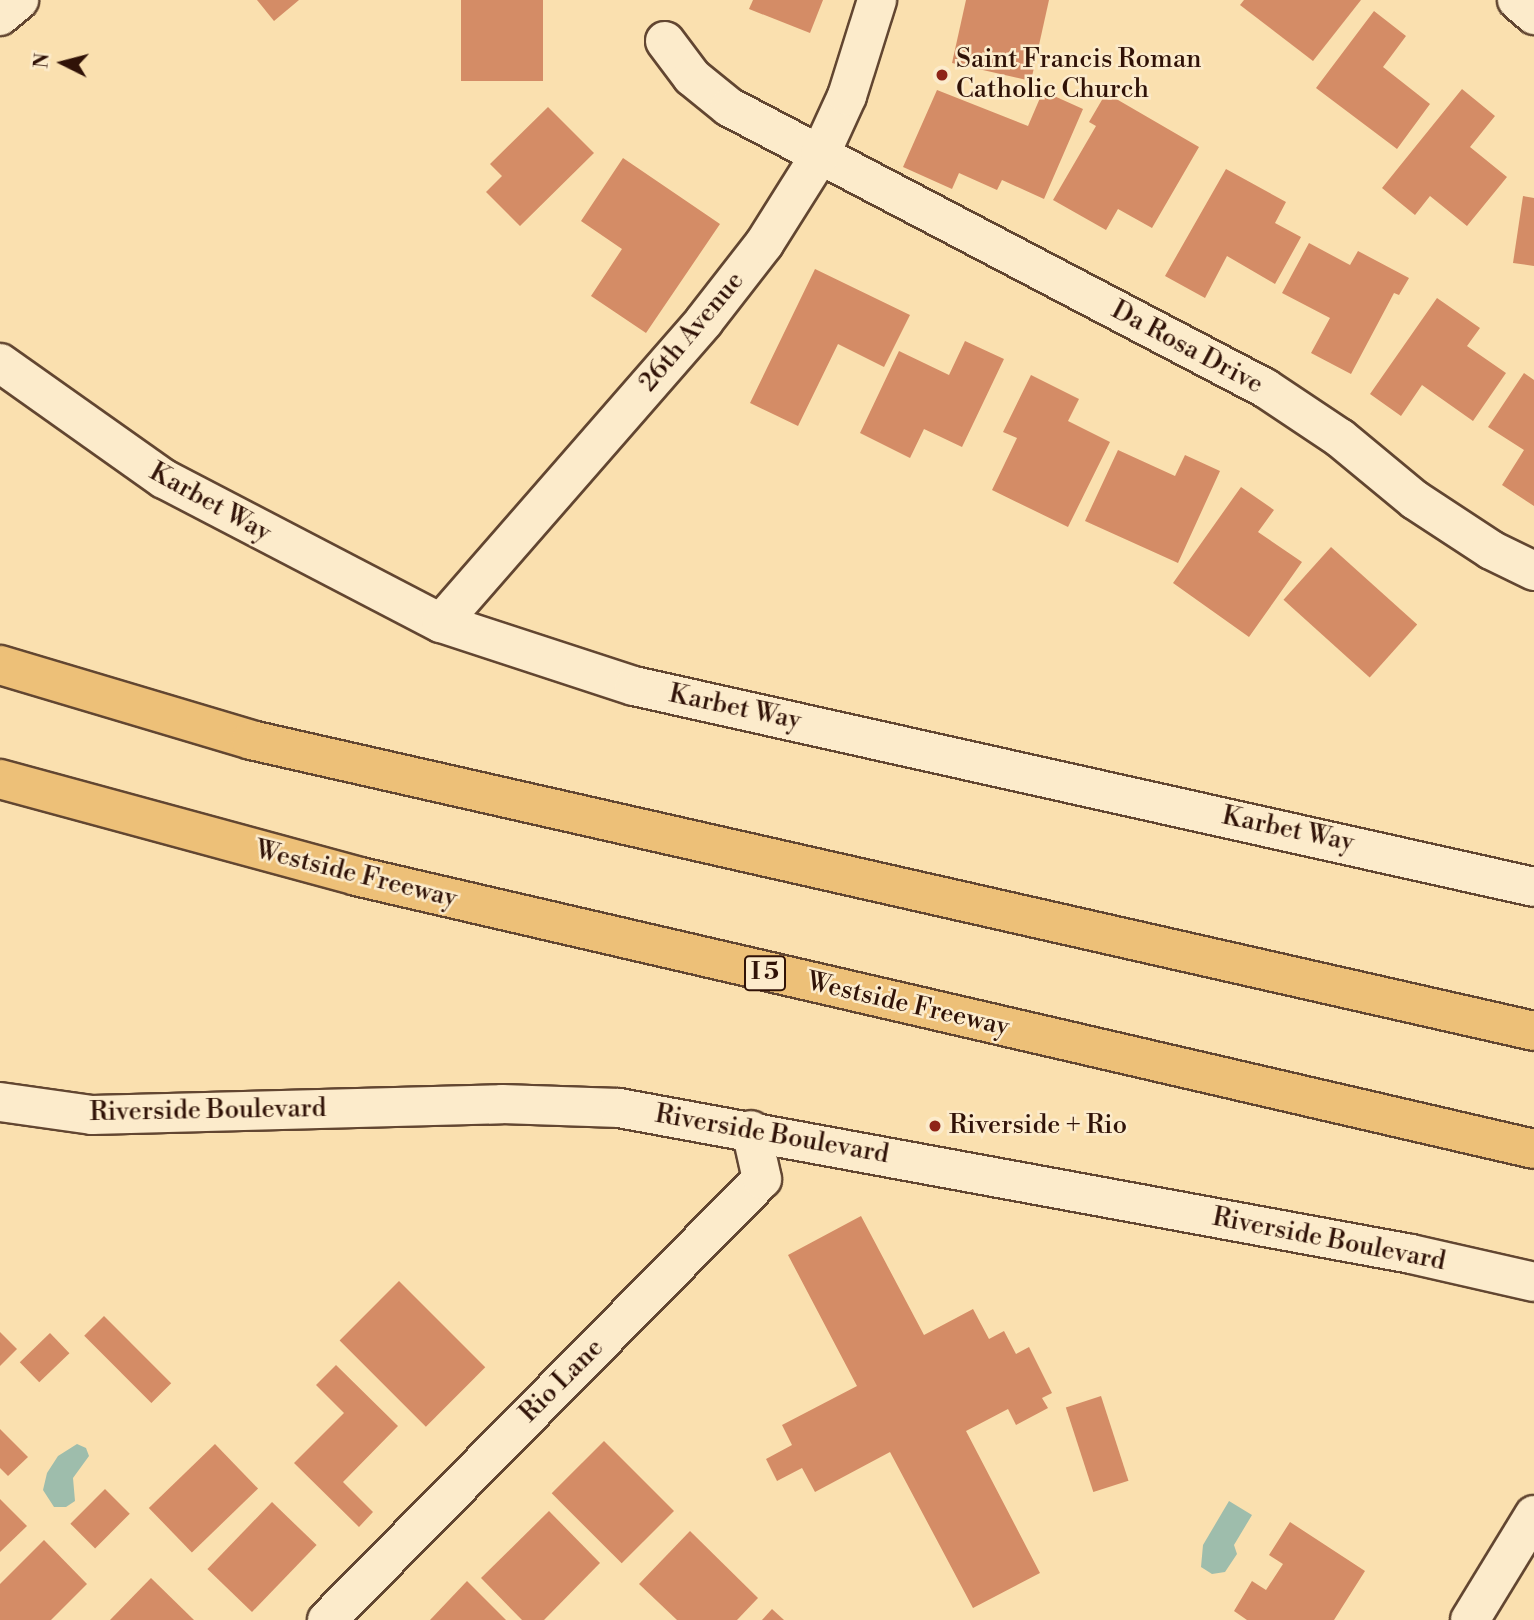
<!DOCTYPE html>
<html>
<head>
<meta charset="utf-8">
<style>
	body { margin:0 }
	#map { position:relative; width:1534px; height:1620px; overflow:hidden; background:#fae0af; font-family:"Libre Bodoni",serif }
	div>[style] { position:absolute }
	.water>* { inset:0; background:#9ebdac }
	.building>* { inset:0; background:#d48c66; transform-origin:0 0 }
	.roads { filter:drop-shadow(2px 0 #624631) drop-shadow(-2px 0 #624631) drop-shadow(0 2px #624631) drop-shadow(0 -2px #624631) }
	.minor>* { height:38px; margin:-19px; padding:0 19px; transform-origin:19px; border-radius:19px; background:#fcebcb }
	.highway>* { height:38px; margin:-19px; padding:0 19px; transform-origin:19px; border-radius:19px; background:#edc078 }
	.dots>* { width:19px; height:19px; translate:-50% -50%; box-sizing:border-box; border:4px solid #fcebcb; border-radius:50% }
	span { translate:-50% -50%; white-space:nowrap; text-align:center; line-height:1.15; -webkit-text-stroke:5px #fcebcb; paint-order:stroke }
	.shield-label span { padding:2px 5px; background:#fcebcb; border:2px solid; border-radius:5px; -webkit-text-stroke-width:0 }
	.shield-label { font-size:24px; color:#301207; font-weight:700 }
	.poi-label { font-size:26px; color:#301207 }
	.left { translate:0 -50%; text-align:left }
	.street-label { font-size:26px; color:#301207 }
	.north { position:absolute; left:28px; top:28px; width:70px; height:70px; -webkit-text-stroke:5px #fcebcb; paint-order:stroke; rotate:276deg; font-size:19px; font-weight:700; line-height:28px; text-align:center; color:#301207 }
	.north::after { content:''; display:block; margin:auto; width:24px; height:32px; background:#301207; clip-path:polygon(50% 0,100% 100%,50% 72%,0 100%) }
</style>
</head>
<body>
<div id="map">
	<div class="water">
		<div style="clip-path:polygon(77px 1444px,86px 1448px,89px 1456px,73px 1478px,75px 1501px,66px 1507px,54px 1507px,43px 1490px,47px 1473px,58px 1456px)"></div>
		<div style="clip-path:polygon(1229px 1501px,1252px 1515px,1234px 1545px,1237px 1554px,1225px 1572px,1212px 1574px,1201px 1567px,1203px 1545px)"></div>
	</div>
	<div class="building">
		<div style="clip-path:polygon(257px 0,299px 0,274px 21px)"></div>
		<div style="left:461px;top:0;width:82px;height:81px"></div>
		<div style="clip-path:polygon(753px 0,823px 0,810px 33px,749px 9px)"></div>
		<div style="clip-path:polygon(966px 0,1049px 0,1031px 81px,952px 63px)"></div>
		<div style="clip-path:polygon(1244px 0,1361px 0,1313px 61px,1240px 5px)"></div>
		<div style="clip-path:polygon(1374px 11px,1406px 36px,1383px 67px,1430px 104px,1397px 149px,1316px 88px)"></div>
		<div style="clip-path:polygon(1462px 89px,1495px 116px,1470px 147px,1507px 177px,1467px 226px,1430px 196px,1415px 215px,1382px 188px)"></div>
		<div style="clip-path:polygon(937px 90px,1028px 126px,1043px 91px,1083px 109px,1044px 199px,1002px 180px,997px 190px,959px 173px,952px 189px,903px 167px)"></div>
		<div style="clip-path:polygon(1106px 93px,1199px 147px,1152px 228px,1118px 209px,1106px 230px,1053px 200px,1096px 126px,1089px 122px)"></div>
		<div style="clip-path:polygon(548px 107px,594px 153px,520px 226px,486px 192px,502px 176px,490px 164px)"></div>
		<div style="clip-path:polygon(623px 158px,720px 224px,646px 333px,591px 296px,622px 249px,581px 221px)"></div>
		<div style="clip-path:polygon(1226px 169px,1286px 202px,1275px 223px,1301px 237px,1275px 284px,1227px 256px,1205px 298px,1165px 276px)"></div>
		<div style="clip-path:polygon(1523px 196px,1534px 198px,1534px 266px,1513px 263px)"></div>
		<div style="clip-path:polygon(1309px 243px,1350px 265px,1358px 251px,1409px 278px,1399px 295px,1394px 293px,1351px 374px,1311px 353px,1330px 318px,1282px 293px)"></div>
		<div style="clip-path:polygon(815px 269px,910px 315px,884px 367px,838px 344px,798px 426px,750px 403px)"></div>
		<div style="clip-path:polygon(1437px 298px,1480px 328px,1467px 346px,1506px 373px,1473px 421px,1422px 385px,1401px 416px,1370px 394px)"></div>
		<div style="clip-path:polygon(965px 341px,1004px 359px,962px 447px,924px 429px,910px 458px,860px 433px,899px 351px,949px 375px)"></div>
		<div style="clip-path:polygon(1524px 373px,1534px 380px,1534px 506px,1502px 485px,1524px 450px,1488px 427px)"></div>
		<div style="clip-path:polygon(1031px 375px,1079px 399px,1068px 421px,1110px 442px,1068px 527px,992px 490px,1017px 438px,1003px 432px)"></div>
		<div style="clip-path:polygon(1118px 450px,1175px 476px,1185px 455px,1220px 471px,1178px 563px,1085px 521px)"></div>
		<div style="clip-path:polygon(1241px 487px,1274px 510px,1258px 532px,1302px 562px,1249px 637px,1173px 583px)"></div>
		<div style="left:1331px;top:547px;width:116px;height:71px;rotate:42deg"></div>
		<div style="clip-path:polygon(861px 1216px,924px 1335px,973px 1309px,989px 1339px,1004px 1331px,1016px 1354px,1029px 1347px,1052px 1393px,1042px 1398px,1048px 1408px,1016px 1425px,1008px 1409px,966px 1431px,1040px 1573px,973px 1608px,890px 1452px,815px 1492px,802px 1468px,777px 1481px,766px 1459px,792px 1445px,782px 1425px,857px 1386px,788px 1255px)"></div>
		<div style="left:399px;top:1281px;width:122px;height:84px;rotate:45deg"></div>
		<div style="left:104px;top:1316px;width:95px;height:28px;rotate:45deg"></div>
		<div style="clip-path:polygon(0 1332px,17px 1349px,0 1366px)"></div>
		<div style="left:50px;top:1333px;width:28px;height:42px;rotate:46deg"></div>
		<div style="clip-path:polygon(336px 1365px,398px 1426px,343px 1482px,373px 1512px,359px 1527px,294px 1463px,344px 1413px,316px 1385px)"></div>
		<div style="left:1101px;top:1396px;width:89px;height:37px;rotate:72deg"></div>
		<div style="clip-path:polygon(0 1429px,28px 1457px,8px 1476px,0 1468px)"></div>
		<div style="left:604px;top:1441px;width:99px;height:74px;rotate:45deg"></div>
		<div style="left:215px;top:1444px;width:62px;height:92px;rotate:46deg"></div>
		<div style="left:105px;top:1489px;width:35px;height:49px;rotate:45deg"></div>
		<div style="clip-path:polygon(0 1499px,27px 1526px,0 1552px)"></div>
		<div style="left:272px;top:1502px;width:62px;height:93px;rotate:44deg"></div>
		<div style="clip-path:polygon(549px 1511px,600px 1563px,544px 1620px,522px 1620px,481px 1578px)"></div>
		<div style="clip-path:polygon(1290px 1522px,1365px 1571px,1334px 1620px,1247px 1620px,1234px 1611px,1252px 1581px,1266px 1590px,1283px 1564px,1269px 1555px)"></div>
		<div style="clip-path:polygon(690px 1531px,758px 1598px,737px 1620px,677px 1620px,639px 1584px)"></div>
		<div style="clip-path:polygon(44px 1540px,87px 1584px,51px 1620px,0 1620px,0 1584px)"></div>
		<div style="clip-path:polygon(151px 1578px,194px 1620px,110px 1620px)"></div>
		<div style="clip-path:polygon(467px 1581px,506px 1620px,430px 1620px)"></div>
		<div style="clip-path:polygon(772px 1609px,784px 1620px,762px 1620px)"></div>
	</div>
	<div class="roads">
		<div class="minor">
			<div style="left:1517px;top:0;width:23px;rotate:41deg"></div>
			<div style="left:0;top:16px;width:25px;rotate:-40deg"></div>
			<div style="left:665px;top:41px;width:45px;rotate:53.1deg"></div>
			<div style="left:692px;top:77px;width:48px;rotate:39deg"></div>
			<div style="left:729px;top:107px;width:605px;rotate:27.67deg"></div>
			<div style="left:1265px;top:388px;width:90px;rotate:33.7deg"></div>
			<div style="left:1340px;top:438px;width:97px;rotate:39.6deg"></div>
			<div style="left:1415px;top:500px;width:91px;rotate:33.3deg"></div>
			<div style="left:1491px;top:550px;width:48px;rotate:26deg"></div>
			<div style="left:0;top:363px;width:201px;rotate:35.3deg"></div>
			<div style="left:164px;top:479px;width:312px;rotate:27.5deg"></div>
			<div style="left:441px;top:623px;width:203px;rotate:18.1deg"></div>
			<div style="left:634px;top:686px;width:922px;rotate:12.59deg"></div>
			<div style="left:441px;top:623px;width:400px;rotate:-48.9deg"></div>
			<div style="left:704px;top:321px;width:98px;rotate:-52.1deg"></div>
			<div style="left:764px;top:244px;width:105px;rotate:-57.8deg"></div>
			<div style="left:820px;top:155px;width:65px;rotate:-65.4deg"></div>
			<div style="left:847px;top:96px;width:101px;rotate:-72.6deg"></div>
			<div style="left:0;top:1102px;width:93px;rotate:8deg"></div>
			<div style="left:92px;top:1115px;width:410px;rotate:-1.5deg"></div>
			<div style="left:502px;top:1104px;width:117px;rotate:2deg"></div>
			<div style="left:619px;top:1108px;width:805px;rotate:10.44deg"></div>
			<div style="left:1411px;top:1254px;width:126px;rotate:12.8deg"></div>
			<div style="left:327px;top:1620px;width:619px;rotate:-45.39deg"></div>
			<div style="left:762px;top:1179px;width:50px;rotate:-102.7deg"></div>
			<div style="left:1470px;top:1620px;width:123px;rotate:-58.6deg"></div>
		</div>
		<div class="highway">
			<div style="left:0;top:665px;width:262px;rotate:16.6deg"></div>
			<div style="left:251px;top:740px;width:1316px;rotate:12.78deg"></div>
			<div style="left:0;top:779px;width:369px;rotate:15.2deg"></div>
			<div style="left:356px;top:876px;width:1209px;rotate:13.05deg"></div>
		</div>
	</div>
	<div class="dots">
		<div style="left:942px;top:75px;background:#8f2418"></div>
		<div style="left:935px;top:1126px;background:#8f2418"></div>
	</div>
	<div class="shield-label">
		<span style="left:765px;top:973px">I 5</span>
	</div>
	<div class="poi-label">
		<span class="left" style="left:956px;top:75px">Saint Francis Roman<br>Catholic Church</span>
		<span class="left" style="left:949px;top:1126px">Riverside + Rio</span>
	</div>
	<div class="street-label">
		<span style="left:692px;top:332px;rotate:-50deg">26th Avenue</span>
		<span style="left:1187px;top:348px;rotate:28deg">Da Rosa Drive</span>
		<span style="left:210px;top:503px;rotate:29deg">Karbet Way</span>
		<span style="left:735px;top:708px;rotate:12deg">Karbet Way</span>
		<span style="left:1288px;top:830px;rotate:12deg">Karbet Way</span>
		<span style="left:356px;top:875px;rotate:14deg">Westside Freeway</span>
		<span style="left:908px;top:1005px;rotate:13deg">Westside Freeway</span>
		<span style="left:208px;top:1111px;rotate:-1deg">Riverside Boulevard</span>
		<span style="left:772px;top:1135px;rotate:10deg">Riverside Boulevard</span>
		<span style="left:1329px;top:1240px;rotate:11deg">Riverside Boulevard</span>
		<span style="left:562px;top:1381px;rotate:-45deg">Rio Lane</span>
	</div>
	<div class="north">N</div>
</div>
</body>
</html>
